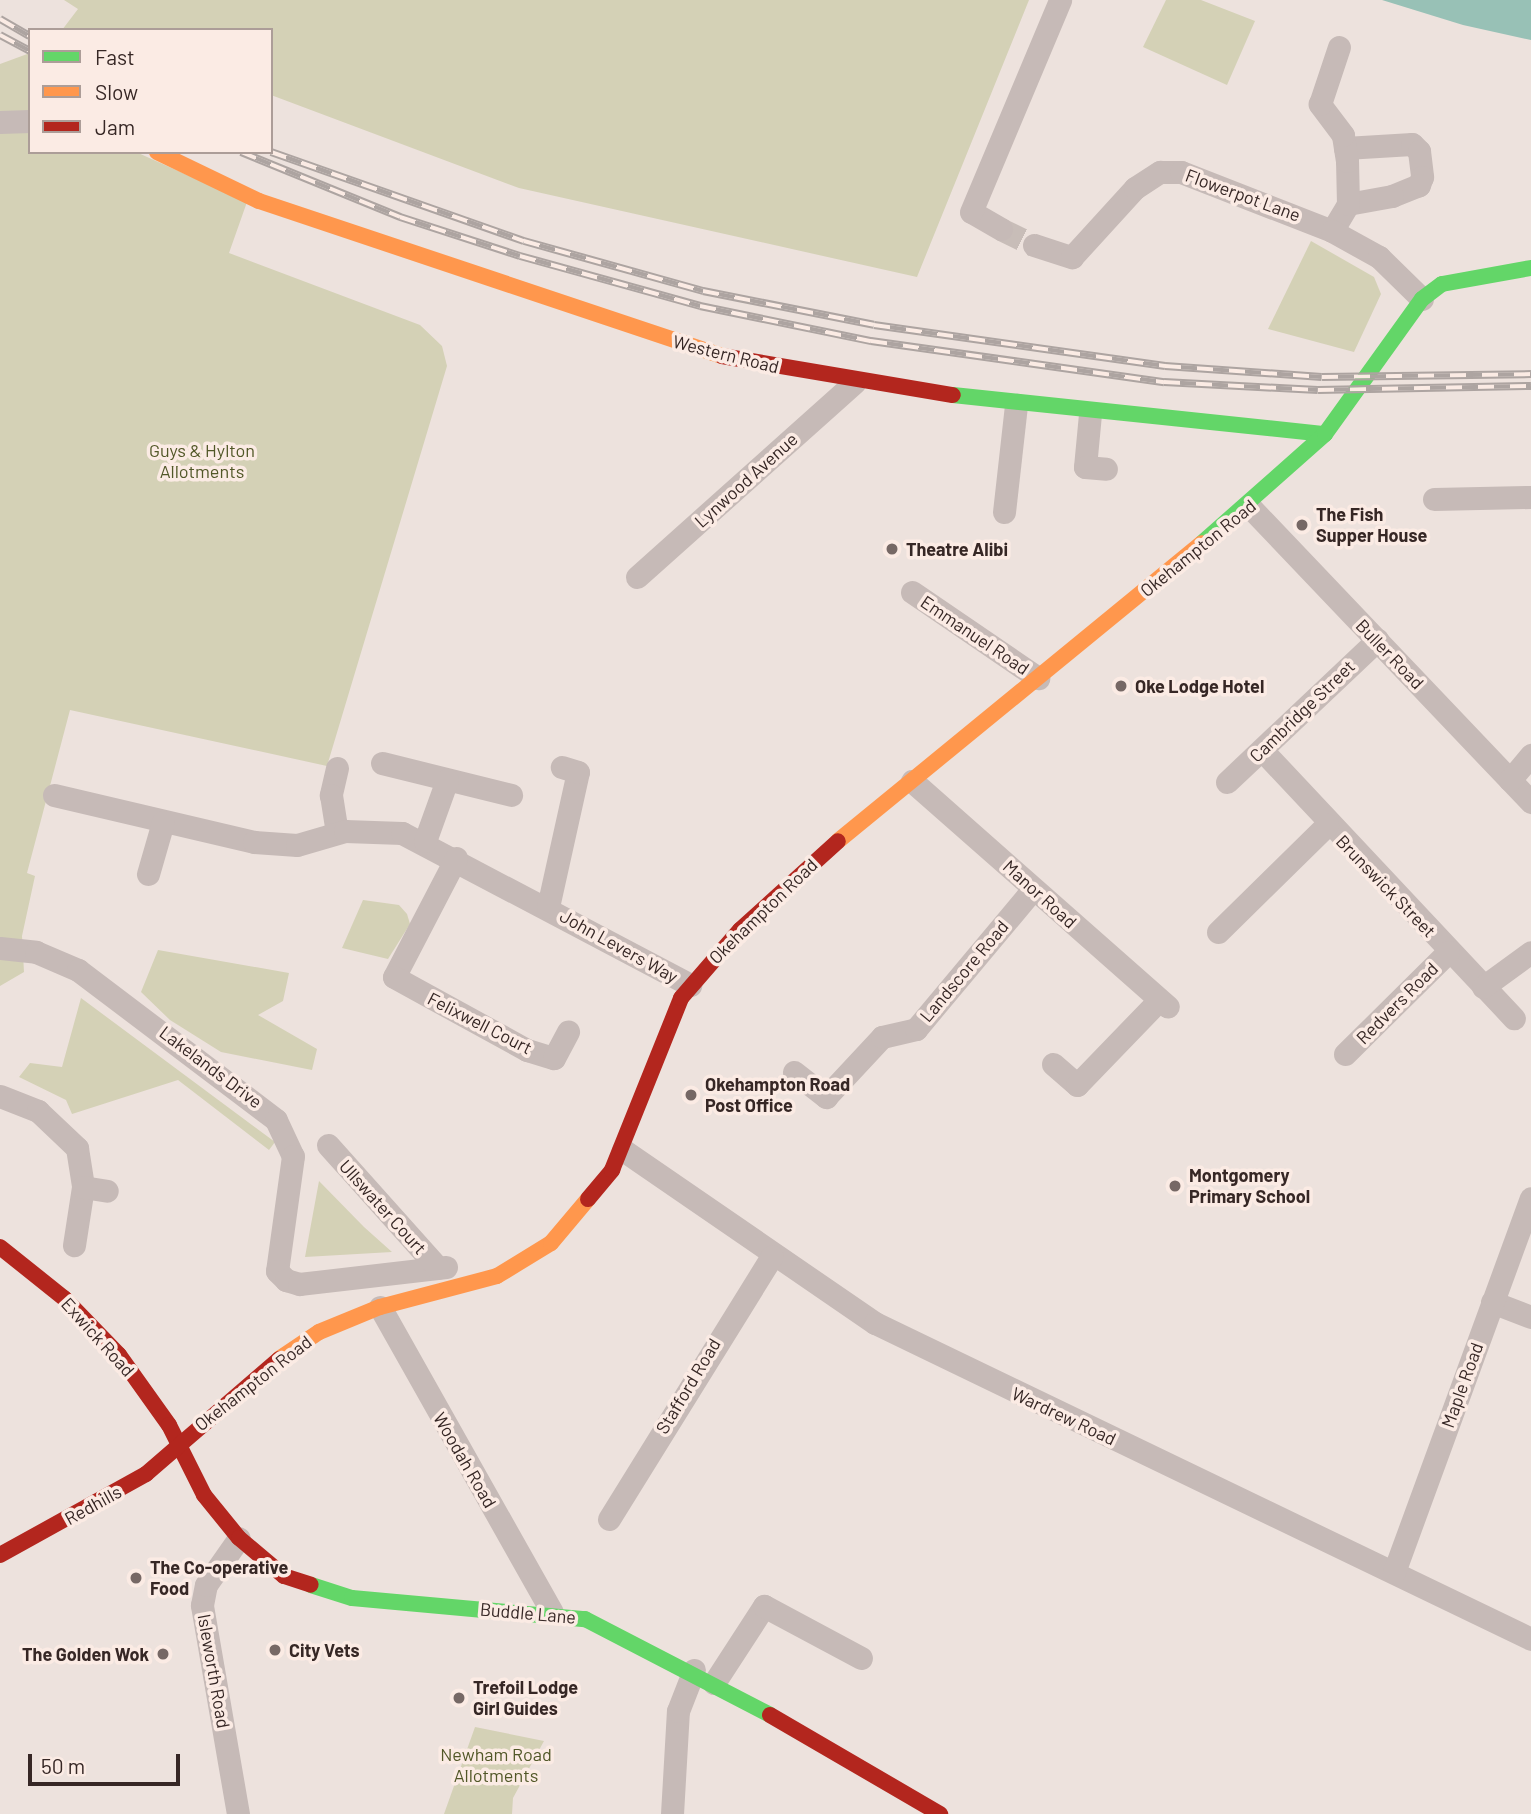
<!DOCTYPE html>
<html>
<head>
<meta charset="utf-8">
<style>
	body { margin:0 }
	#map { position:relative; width:1531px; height:1814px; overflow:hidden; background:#ede2dd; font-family:Barlow,sans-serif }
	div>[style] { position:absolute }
	.green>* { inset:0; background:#d4d1b6 }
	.water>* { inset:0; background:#98c1b6 }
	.street-tunnel>* { height:23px; margin-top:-11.5px; transform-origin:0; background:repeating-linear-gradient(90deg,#c8bdb8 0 23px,transparent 0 34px) }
	.street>* { height:23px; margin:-11.5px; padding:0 11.5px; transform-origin:11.5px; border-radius:11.5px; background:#c6bab7 }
	.fast>* { height:16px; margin:-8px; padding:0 8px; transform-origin:8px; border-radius:8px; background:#63d668 }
	.slow>* { height:16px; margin:-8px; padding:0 8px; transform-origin:8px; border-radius:8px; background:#ff974d }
	.jam>* { height:16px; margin:-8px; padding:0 8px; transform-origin:8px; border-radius:8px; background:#b3261e }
	.rail>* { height:8px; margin-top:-4px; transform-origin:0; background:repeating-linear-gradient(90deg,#fbebe4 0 16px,#ada4a1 0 32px); box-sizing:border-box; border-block:2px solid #ada4a1 }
	.dots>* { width:19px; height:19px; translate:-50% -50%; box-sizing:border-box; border:4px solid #fbebe4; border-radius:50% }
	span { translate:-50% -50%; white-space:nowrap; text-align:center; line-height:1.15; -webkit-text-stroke:7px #fbebe4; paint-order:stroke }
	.street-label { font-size:18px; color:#362725 }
	.park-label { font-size:18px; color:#515727 }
	.poi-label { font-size:18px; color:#362725; font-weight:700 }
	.left { translate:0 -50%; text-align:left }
	.right { translate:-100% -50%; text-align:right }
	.legend { position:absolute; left:28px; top:28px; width:245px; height:126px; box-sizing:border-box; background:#fbebe4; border:2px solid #ac9d98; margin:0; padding:9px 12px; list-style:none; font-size:21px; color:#362725 }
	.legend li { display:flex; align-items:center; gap:14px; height:35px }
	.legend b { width:35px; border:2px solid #ac9d98 }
	.scale { position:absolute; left:28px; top:1754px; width:152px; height:32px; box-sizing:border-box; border:4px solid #362725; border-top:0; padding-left:9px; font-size:21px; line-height:24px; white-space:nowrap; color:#362725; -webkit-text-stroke:5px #fbebe4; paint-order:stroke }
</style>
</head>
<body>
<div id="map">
	<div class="green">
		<div style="clip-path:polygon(64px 0,1029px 0,917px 277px,519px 188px,271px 95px,271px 30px,62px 30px,78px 9px)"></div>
		<div style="clip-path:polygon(1166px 0,1201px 0,1255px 21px,1227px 85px,1143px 47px)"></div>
		<div style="clip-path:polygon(30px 53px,30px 152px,136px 152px,247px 202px,229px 253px,420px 325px,442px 346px,447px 366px,327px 766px,70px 710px,27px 873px,35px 876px,22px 936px,24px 972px,0 986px,0 64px)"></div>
		<div style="clip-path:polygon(1311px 241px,1374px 277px,1381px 294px,1354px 352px,1268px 329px)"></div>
		<div style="clip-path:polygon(363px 900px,399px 905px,407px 914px,410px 924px,388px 959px,342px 948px)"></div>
		<div style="clip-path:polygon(158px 950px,289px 973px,283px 1001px,258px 1015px,317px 1049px,312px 1070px,221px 1052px,170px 1020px,141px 992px)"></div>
		<div style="clip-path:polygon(81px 998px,275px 1142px,269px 1150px,178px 1080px,72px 1114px,66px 1100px,19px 1077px,30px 1063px,62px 1067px)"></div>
		<div style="clip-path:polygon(319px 1181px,364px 1227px,392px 1252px,305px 1257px)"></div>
		<div style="clip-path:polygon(475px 1727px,544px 1741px,513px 1798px,512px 1814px,444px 1814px)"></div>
	</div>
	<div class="water">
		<div style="clip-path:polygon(1382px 0,1531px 0,1531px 40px,1463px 25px)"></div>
	</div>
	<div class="street-tunnel">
		<div style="left:1001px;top:229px;width:37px;rotate:26deg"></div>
	</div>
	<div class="street">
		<div style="left:0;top:122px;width:30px;rotate:-2deg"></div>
		<div style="left:1345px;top:148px;width:67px;rotate:-3.4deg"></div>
		<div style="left:1412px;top:144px;width:10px;rotate:45deg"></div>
		<div style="left:1419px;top:151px;width:26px;rotate:83deg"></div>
		<div style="left:1422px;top:177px;width:9px;rotate:111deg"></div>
		<div style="left:1419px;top:185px;width:29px;rotate:158deg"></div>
		<div style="left:1392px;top:196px;width:45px;rotate:169.7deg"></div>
		<div style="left:1001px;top:229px;width:34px;rotate:-150deg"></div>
		<div style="left:971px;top:212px;width:230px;rotate:-67.2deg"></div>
		<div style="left:1332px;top:231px;width:31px;rotate:-59deg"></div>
		<div style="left:1348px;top:204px;width:43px;rotate:-91.3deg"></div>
		<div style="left:1347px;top:161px;width:26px;rotate:-99deg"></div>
		<div style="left:1343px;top:135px;width:39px;rotate:-127deg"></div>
		<div style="left:1320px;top:104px;width:60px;rotate:-71.6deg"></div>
		<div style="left:1034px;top:245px;width:40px;rotate:18deg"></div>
		<div style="left:1072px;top:257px;width:93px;rotate:-47.6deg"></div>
		<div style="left:1135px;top:188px;width:30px;rotate:-33deg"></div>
		<div style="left:1160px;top:172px;width:21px"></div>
		<div style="left:1181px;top:172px;width:162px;rotate:21.3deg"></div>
		<div style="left:1332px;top:231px;width:54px;rotate:29deg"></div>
		<div style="left:1379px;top:257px;width:60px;rotate:44.3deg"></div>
		<div style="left:1090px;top:414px;width:53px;rotate:95.4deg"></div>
		<div style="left:1085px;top:467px;width:21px;rotate:5deg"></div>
		<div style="left:1434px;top:499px;width:97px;rotate:-1.2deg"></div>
		<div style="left:1249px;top:506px;width:409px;rotate:46.4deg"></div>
		<div style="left:1004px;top:512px;width:108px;rotate:-83.6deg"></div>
		<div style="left:637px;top:577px;width:291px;rotate:-41.8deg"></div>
		<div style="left:912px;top:592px;width:153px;rotate:34.3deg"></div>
		<div style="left:1262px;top:750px;width:368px;rotate:46.8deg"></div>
		<div style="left:382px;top:763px;width:133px;rotate:13.9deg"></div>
		<div style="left:337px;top:768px;width:28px;rotate:103deg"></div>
		<div style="left:331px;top:795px;width:38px;rotate:81deg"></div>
		<div style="left:1510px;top:780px;width:33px;rotate:-50deg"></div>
		<div style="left:912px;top:781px;width:341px;rotate:41.4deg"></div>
		<div style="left:1227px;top:782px;width:207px;rotate:-43.4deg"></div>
		<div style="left:54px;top:795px;width:205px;rotate:13.2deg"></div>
		<div style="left:254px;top:842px;width:43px;rotate:4deg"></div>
		<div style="left:297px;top:845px;width:50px;rotate:-16.3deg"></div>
		<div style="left:345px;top:831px;width:57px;rotate:2deg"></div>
		<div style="left:402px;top:833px;width:326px;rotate:27.8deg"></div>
		<div style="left:425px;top:841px;width:65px;rotate:-70.2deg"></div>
		<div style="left:456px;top:858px;width:134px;rotate:117.5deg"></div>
		<div style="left:394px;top:977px;width:152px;rotate:28.8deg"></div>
		<div style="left:527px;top:1050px;width:28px;rotate:17deg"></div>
		<div style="left:554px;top:1058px;width:30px;rotate:-62deg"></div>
		<div style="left:148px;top:874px;width:54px;rotate:-73.9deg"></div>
		<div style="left:548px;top:907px;width:138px;rotate:-77.5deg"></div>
		<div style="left:578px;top:772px;width:17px;rotate:-163deg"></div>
		<div style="left:1218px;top:932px;width:153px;rotate:-44.5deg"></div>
		<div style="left:0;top:948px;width:36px;rotate:6deg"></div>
		<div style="left:36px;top:952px;width:46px;rotate:23.2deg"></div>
		<div style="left:78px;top:970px;width:248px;rotate:37.1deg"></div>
		<div style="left:276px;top:1120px;width:40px;rotate:65deg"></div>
		<div style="left:293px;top:1156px;width:116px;rotate:97.9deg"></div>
		<div style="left:277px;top:1271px;width:13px;rotate:45deg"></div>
		<div style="left:286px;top:1280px;width:14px;rotate:17deg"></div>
		<div style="left:299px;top:1284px;width:148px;rotate:-6.6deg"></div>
		<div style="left:1483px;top:987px;width:59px;rotate:-36.1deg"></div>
		<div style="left:1345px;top:1054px;width:145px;rotate:-44.7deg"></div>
		<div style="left:1053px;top:1064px;width:32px;rotate:41deg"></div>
		<div style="left:1077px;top:1085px;width:118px;rotate:-46deg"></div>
		<div style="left:794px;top:1072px;width:41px;rotate:38deg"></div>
		<div style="left:826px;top:1097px;width:82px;rotate:-47deg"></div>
		<div style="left:882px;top:1037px;width:35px;rotate:-13deg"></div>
		<div style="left:916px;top:1029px;width:182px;rotate:-50.1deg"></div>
		<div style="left:0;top:1096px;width:41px;rotate:21.5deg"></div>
		<div style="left:38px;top:1111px;width:54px;rotate:43.5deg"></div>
		<div style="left:77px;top:1148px;width:39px;rotate:81deg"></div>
		<div style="left:83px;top:1187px;width:59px;rotate:98.8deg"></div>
		<div style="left:328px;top:1145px;width:165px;rotate:48.2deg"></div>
		<div style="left:623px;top:1150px;width:306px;rotate:34.5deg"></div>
		<div style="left:875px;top:1323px;width:728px;rotate:25.72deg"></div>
		<div style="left:83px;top:1187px;width:24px;rotate:9deg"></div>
		<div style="left:1492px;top:1302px;width:42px;rotate:21deg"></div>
		<div style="left:380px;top:1307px;width:350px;rotate:60.6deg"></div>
		<div style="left:609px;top:1519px;width:309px;rotate:-58.2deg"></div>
		<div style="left:1394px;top:1572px;width:398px;rotate:-69.9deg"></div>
		<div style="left:714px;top:1683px;width:92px;rotate:-57deg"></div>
		<div style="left:764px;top:1606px;width:110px;rotate:28.2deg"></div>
		<div style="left:238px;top:1814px;width:212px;rotate:-99.8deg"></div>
		<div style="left:202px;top:1605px;width:20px;rotate:-79deg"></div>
		<div style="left:206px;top:1585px;width:57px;rotate:-54.9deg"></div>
		<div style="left:672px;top:1814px;width:103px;rotate:-86.7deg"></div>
		<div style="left:678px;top:1711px;width:44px;rotate:-68.7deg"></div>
	</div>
	<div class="fast">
		<div style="left:953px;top:395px;width:374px;rotate:6deg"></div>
		<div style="left:1202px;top:543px;width:164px;rotate:-41.5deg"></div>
		<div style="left:1325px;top:434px;width:166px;rotate:-54.3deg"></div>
		<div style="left:1422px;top:299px;width:25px;rotate:-37deg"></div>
		<div style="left:1442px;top:284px;width:90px;rotate:-10.2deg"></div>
		<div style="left:311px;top:1585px;width:43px;rotate:17.6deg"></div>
		<div style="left:352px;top:1598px;width:234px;rotate:5.2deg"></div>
		<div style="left:585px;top:1619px;width:208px;rotate:27.4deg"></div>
	</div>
	<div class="slow">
		<div style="left:157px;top:152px;width:113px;rotate:25.7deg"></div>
		<div style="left:259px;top:201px;width:488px;rotate:18.5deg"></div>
		<div style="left:838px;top:841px;width:470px;rotate:-39.3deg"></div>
		<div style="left:279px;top:1359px;width:48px;rotate:-34deg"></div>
		<div style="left:319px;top:1332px;width:66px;rotate:-22.3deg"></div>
		<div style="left:380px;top:1307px;width:121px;rotate:-14.8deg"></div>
		<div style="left:497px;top:1276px;width:63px;rotate:-31.4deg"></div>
		<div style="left:551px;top:1243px;width:57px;rotate:-49.9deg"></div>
	</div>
	<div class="jam">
		<div style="left:722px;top:356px;width:234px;rotate:9.6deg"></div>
		<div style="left:588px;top:1199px;width:38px;rotate:-50deg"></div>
		<div style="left:612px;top:1170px;width:185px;rotate:-68.1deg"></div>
		<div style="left:681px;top:998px;width:90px;rotate:-49.1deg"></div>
		<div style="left:740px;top:930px;width:132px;rotate:-42.2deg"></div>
		<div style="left:0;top:1247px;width:82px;rotate:38.6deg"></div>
		<div style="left:64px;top:1298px;width:79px;rotate:46deg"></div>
		<div style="left:119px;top:1355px;width:86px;rotate:54.5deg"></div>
		<div style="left:169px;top:1425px;width:78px;rotate:63.4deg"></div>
		<div style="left:204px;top:1495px;width:55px;rotate:50.9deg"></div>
		<div style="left:239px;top:1538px;width:59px;rotate:40.2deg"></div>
		<div style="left:284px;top:1576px;width:28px;rotate:18deg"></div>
		<div style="left:0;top:1555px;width:167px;rotate:-29deg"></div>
		<div style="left:146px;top:1474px;width:176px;rotate:-40.8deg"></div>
		<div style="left:770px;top:1715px;width:197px;rotate:30.2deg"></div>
	</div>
	<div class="rail">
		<div style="left:0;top:19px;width:34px;rotate:30deg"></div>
		<div style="left:0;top:35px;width:34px;rotate:28deg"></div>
		<div style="left:241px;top:152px;width:172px;rotate:22.2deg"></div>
		<div style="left:400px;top:217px;width:126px;rotate:18deg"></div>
		<div style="left:520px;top:256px;width:187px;rotate:15.5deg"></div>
		<div style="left:700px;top:306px;width:175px;rotate:11.6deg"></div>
		<div style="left:871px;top:341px;width:296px;rotate:8deg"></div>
		<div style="left:1164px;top:382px;width:154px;rotate:3deg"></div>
		<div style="left:1318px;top:390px;width:213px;rotate:-1.1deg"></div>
		<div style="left:271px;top:152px;width:268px;rotate:19.4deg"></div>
		<div style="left:524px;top:241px;width:186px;rotate:15.6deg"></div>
		<div style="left:703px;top:291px;width:174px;rotate:11.2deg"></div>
		<div style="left:874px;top:325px;width:294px;rotate:8deg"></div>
		<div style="left:1165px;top:366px;width:157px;rotate:4deg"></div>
		<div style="left:1322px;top:377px;width:209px;rotate:-0.8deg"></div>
	</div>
	<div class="dots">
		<div style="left:1302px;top:525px;background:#766865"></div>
		<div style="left:892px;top:549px;background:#766865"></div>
		<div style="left:1121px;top:686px;background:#766865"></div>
		<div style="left:691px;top:1095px;background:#766865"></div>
		<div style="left:1175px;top:1186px;background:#766865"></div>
		<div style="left:136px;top:1578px;background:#766865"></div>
		<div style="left:275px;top:1650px;background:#766865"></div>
		<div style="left:163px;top:1654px;background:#766865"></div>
		<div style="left:459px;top:1698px;background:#766865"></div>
	</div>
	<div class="street-label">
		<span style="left:1243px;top:195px;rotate:20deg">Flowerpot Lane</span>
		<span style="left:726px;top:354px;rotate:14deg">Western Road</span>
		<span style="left:746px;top:480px;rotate:-42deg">Lynwood Avenue</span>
		<span style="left:1198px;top:548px;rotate:-39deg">Okehampton Road</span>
		<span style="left:975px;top:635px;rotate:34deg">Emmanuel Road</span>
		<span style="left:1390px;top:654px;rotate:46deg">Buller Road</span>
		<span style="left:1302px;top:711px;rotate:-44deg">Cambridge Street</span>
		<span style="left:1386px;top:886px;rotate:46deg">Brunswick Street</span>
		<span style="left:1040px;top:894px;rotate:42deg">Manor Road</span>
		<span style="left:763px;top:911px;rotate:-44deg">Okehampton Road</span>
		<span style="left:619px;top:946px;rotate:29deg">John Levers Way</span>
		<span style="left:964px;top:971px;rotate:-50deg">Landscore Road</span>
		<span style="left:1397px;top:1003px;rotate:-45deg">Redvers Road</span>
		<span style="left:480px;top:1023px;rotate:27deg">Felixwell Court</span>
		<span style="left:211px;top:1067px;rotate:37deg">Lakelands Drive</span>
		<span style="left:383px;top:1207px;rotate:48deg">Ullswater Court</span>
		<span style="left:98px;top:1337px;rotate:48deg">Exwick Road</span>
		<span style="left:253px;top:1383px;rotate:-38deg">Okehampton Road</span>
		<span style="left:1462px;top:1385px;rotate:-70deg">Maple Road</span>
		<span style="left:688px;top:1386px;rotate:-59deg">Stafford Road</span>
		<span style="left:1064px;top:1416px;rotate:25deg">Wardrew Road</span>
		<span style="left:465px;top:1460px;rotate:60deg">Woodah Road</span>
		<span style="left:93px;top:1505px;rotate:-29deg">Redhills</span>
		<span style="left:528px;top:1613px;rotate:5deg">Buddle Lane</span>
		<span style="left:214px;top:1671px;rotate:80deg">Isleworth Road</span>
	</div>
	<div class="park-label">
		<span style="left:202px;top:461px">Guys &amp; Hylton<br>Allotments</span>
		<span style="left:496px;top:1765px">Newham Road<br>Allotments</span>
	</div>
	<div class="poi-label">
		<span class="left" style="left:1316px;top:525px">The Fish<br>Supper House</span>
		<span class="left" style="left:906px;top:549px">Theatre Alibi</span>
		<span class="left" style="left:1135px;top:686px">Oke Lodge Hotel</span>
		<span class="left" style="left:705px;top:1095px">Okehampton Road<br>Post Office</span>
		<span class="left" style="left:1189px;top:1186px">Montgomery<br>Primary School</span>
		<span class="left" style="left:150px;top:1578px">The Co-operative<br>Food</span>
		<span class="left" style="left:289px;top:1650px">City Vets</span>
		<span class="right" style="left:149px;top:1654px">The Golden Wok</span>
		<span class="left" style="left:473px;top:1698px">Trefoil Lodge<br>Girl Guides</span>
	</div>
	<ul class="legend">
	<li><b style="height:9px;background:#63d668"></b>Fast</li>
	<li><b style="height:9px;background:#ff974d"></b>Slow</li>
	<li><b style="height:9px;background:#b3261e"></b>Jam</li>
	</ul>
	<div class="scale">50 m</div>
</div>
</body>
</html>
